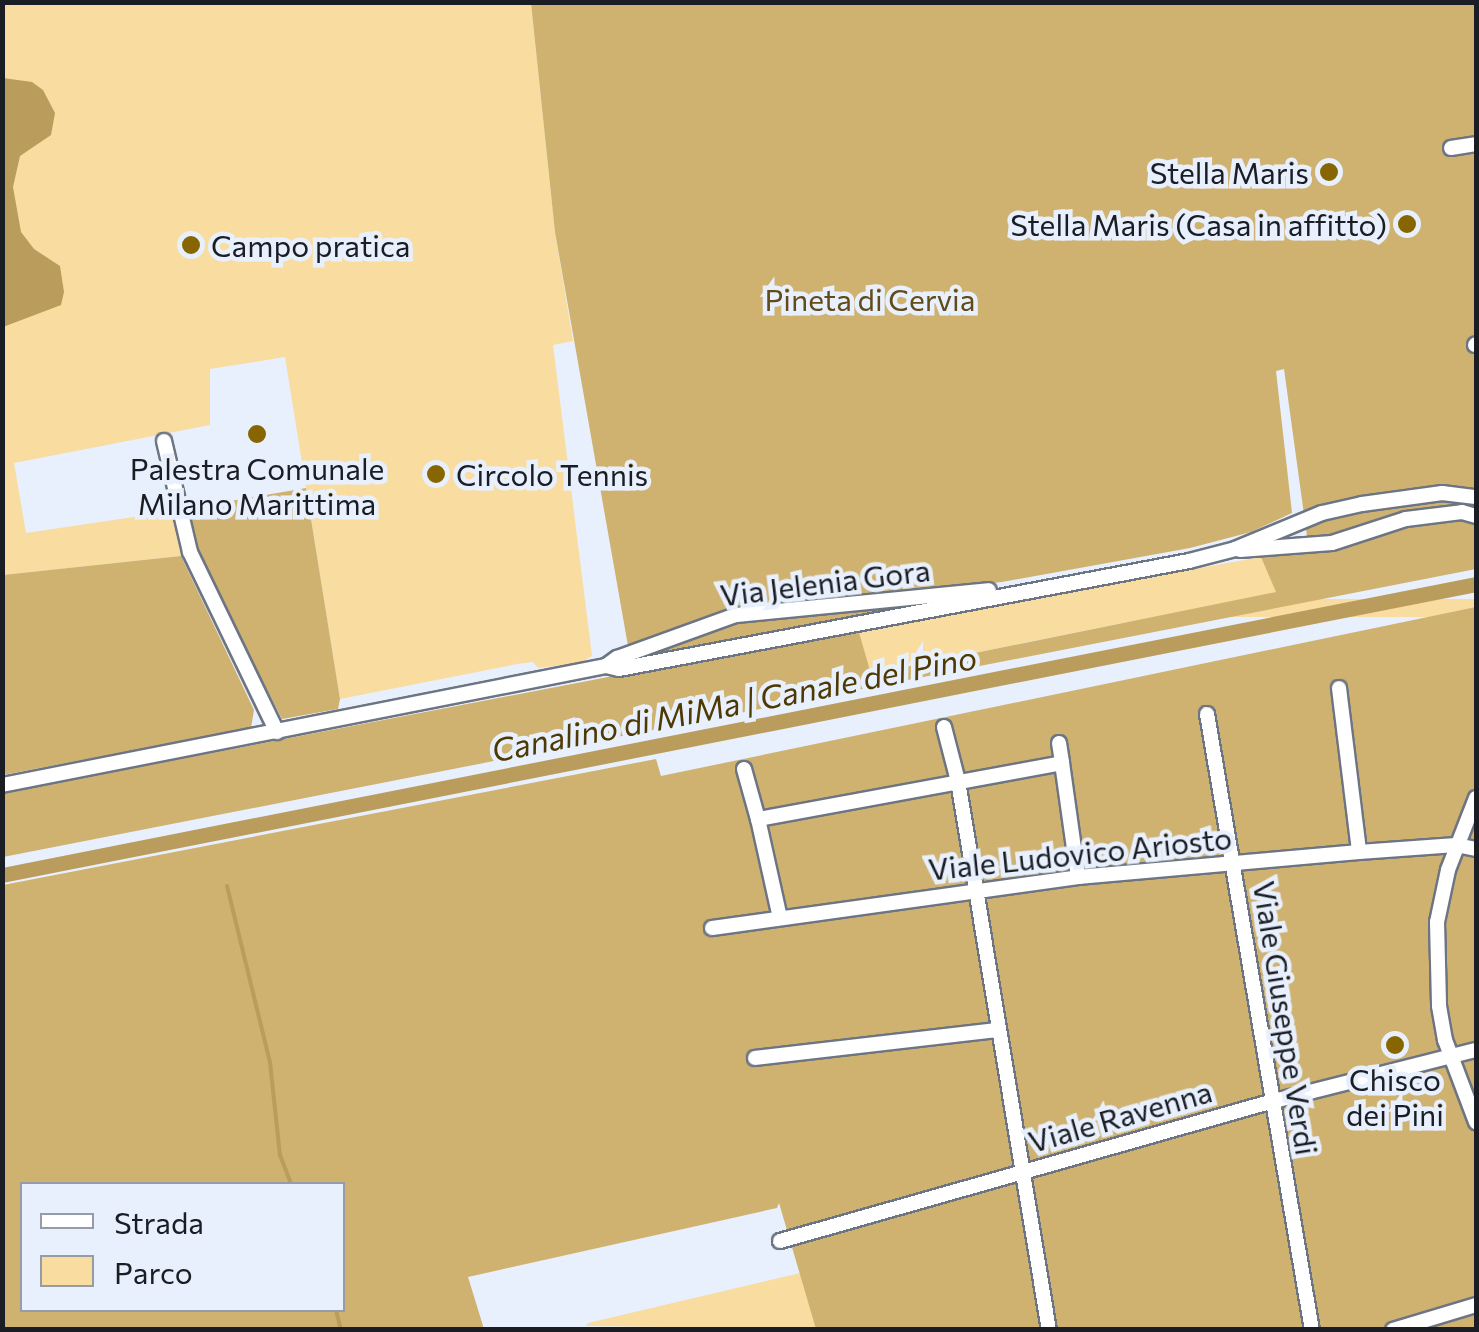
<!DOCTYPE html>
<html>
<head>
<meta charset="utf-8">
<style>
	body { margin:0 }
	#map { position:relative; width:1479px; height:1332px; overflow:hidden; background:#e8f0fd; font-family:Commissioner,sans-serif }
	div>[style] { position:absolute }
	.green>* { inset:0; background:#f8dca0; transform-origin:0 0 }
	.forest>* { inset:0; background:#cfb170 }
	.water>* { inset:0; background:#ba9d5c }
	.stream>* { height:4px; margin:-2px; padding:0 2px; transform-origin:2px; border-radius:2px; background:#ba9d5c }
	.canal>* { height:15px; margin:-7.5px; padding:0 7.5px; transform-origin:7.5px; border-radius:7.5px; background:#ba9d5c }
	.roads { filter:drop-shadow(2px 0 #6d7583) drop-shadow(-2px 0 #6d7583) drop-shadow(0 2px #6d7583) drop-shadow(0 -2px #6d7583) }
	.minor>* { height:14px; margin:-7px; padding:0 7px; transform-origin:7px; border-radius:7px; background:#fff }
	.dots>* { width:28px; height:28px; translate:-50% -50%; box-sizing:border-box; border:5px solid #e8f0fd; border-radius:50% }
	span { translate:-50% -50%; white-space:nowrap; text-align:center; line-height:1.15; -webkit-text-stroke:9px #e8f0fd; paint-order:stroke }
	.poi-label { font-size:30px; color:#1a1d23 }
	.right { translate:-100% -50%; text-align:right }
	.left { translate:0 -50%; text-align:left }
	.park-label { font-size:30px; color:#604b19 }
	.street-label { font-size:30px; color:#1a1d23 }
	.water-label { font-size:32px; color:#4d3901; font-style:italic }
	.frame { position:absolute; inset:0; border:5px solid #1a1d23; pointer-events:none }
	.legend { position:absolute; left:20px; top:1182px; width:325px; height:130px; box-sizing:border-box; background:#e8f0fd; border:2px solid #969ca6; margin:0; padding:12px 18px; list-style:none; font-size:30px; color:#1a1d23 }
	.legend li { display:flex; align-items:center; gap:20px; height:50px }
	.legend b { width:50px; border:2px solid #969ca6 }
</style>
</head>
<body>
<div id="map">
	<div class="green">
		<div style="clip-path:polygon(2px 3px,531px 3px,555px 232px,573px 341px,553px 345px,592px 656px,580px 663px,538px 668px,533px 662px,517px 664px,340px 699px,285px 357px,210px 369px,210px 425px,14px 463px,26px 533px,174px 511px,181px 556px,3px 575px)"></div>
		<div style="clip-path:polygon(1261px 557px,1277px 592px,870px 674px,858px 629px)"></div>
		<div style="left:1476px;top:599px;width:18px;height:835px;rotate:90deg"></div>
		<div style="clip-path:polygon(817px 1269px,829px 1329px,586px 1326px,588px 1323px)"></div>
	</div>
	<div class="forest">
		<div style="clip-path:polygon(531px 3px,1476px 3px,1476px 569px,3px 857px,3px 793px,858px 629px,871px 674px,1276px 592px,1261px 557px,1309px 551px,1284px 369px,1276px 371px,1292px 513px,1251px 532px,1190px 548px,1002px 582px,730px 610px,628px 646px,555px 232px)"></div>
		<div style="clip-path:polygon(306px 488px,340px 699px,338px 709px,282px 719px,218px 594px,196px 542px,189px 512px,190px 508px)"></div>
		<div style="clip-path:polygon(181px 556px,254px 710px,251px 728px,3px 775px,3px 575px)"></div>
		<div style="clip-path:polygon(973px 597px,628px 664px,621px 662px,744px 621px)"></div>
		<div style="clip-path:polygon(evenodd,1476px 607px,1476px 1329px,816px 1329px,779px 1203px,777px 1208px,468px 1277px,484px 1329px,3px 1330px,3px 885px,656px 759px,661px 776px,1476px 607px,22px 1184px,342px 1184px,342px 1310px,22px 1310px,22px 1184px)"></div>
	</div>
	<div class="water">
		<div style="clip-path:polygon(3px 78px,32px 82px,43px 90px,55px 113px,51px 135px,20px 156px,13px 187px,21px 232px,34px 249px,60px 266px,64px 292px,61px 305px,3px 327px)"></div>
	</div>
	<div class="stream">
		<div style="left:227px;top:886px;width:181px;rotate:76.3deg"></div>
		<div style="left:270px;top:1062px;width:94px;rotate:83.9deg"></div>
		<div style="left:280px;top:1155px;width:31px;rotate:69deg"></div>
		<div style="left:336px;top:1310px;width:21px;rotate:76deg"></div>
	</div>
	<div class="canal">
		<div style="left:2px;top:875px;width:1502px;rotate:-11.17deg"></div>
	</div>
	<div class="roads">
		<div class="minor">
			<div style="left:1451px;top:148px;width:25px;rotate:-9deg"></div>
			<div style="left:1475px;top:345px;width:1px;rotate:-45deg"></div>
			<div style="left:164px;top:441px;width:114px;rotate:76.8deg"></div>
			<div style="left:190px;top:552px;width:200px;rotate:64.2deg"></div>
			<div style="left:1240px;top:550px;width:92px;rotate:-4.4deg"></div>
			<div style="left:1332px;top:543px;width:78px;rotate:-18deg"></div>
			<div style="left:1406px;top:519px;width:56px;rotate:-7.1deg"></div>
			<div style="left:1462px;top:512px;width:15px;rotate:16deg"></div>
			<div style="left:606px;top:666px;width:14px;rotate:-36deg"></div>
			<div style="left:617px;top:658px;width:127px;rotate:-19.9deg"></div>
			<div style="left:736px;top:615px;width:254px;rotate:-5.6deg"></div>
			<div style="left:1339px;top:688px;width:165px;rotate:83deg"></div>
			<div style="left:1207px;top:714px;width:625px;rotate:80.33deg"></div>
			<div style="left:944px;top:727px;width:56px;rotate:75.5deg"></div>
			<div style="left:958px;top:781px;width:556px;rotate:80.59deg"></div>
			<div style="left:1059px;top:743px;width:20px;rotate:81deg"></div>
			<div style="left:744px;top:769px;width:52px;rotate:74.4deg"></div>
			<div style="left:2px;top:785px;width:616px;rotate:-11.15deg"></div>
			<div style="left:606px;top:666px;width:13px;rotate:13deg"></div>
			<div style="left:619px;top:669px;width:580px;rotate:-10.73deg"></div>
			<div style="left:1189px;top:561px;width:48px;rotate:-14.6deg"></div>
			<div style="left:1235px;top:549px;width:94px;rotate:-22.5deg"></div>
			<div style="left:1322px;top:513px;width:41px;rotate:-12.7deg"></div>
			<div style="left:1362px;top:504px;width:81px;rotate:-7.8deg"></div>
			<div style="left:1442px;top:493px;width:34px;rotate:7deg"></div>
			<div style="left:1476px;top:798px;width:77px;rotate:111.3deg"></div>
			<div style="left:1448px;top:870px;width:53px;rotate:101.9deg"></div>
			<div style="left:1437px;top:922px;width:84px;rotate:88.6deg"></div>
			<div style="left:1439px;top:1006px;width:35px;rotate:80deg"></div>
			<div style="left:1445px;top:1040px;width:88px;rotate:69.3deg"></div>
			<div style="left:780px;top:918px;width:101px;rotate:-102.5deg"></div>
			<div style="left:758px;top:819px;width:309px;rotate:-10.4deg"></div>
			<div style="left:1062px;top:763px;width:115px;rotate:82deg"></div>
			<div style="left:712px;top:928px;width:370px;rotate:-7.9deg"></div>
			<div style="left:1078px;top:877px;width:282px;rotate:-5.1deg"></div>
			<div style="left:1359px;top:852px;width:97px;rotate:-4.1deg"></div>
			<div style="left:1456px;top:845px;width:20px;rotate:11deg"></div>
			<div style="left:755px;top:1058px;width:243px;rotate:-6.6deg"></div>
			<div style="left:780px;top:1241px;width:509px;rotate:-15.84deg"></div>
			<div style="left:1270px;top:1102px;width:212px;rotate:-14.2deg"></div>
			<div style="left:1393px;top:1330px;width:87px;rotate:-16.8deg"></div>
		</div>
	</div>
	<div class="dots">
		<div style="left:1329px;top:172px;background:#876601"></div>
		<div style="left:1407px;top:224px;background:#876601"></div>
		<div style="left:191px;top:245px;background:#876601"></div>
		<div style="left:257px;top:434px;background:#876601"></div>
		<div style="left:436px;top:474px;background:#876601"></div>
		<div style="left:1395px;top:1045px;background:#876601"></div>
	</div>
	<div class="poi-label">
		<span class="right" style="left:1309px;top:172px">Stella Maris</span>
		<span class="right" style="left:1387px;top:224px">Stella Maris (Casa in affitto)</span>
		<span class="left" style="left:211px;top:245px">Campo pratica</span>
		<span style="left:257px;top:485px">Palestra Comunale<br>Milano Marittima</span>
		<span class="left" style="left:456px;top:474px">Circolo Tennis</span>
		<span style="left:1395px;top:1096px">Chisco<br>dei Pini</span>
	</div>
	<div class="park-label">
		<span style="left:870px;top:299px">Pineta di Cervia</span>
	</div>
	<div class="street-label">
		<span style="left:825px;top:582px;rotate:-7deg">Via Jelenia Gora</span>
		<span style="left:1080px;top:853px;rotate:-6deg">Viale Ludovico Ariosto</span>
		<span style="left:1286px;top:1018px;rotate:81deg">Viale Giuseppe Verdi</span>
		<span style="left:1120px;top:1116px;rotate:-16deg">Viale Ravenna</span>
	</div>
	<div class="water-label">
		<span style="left:734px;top:703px;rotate:-11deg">Canalino di MiMa | Canale del Pino</span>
	</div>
	<div class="frame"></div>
	<ul class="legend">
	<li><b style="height:12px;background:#fff"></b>Strada</li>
	<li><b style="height:28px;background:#f8dca0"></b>Parco</li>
	</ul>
</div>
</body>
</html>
